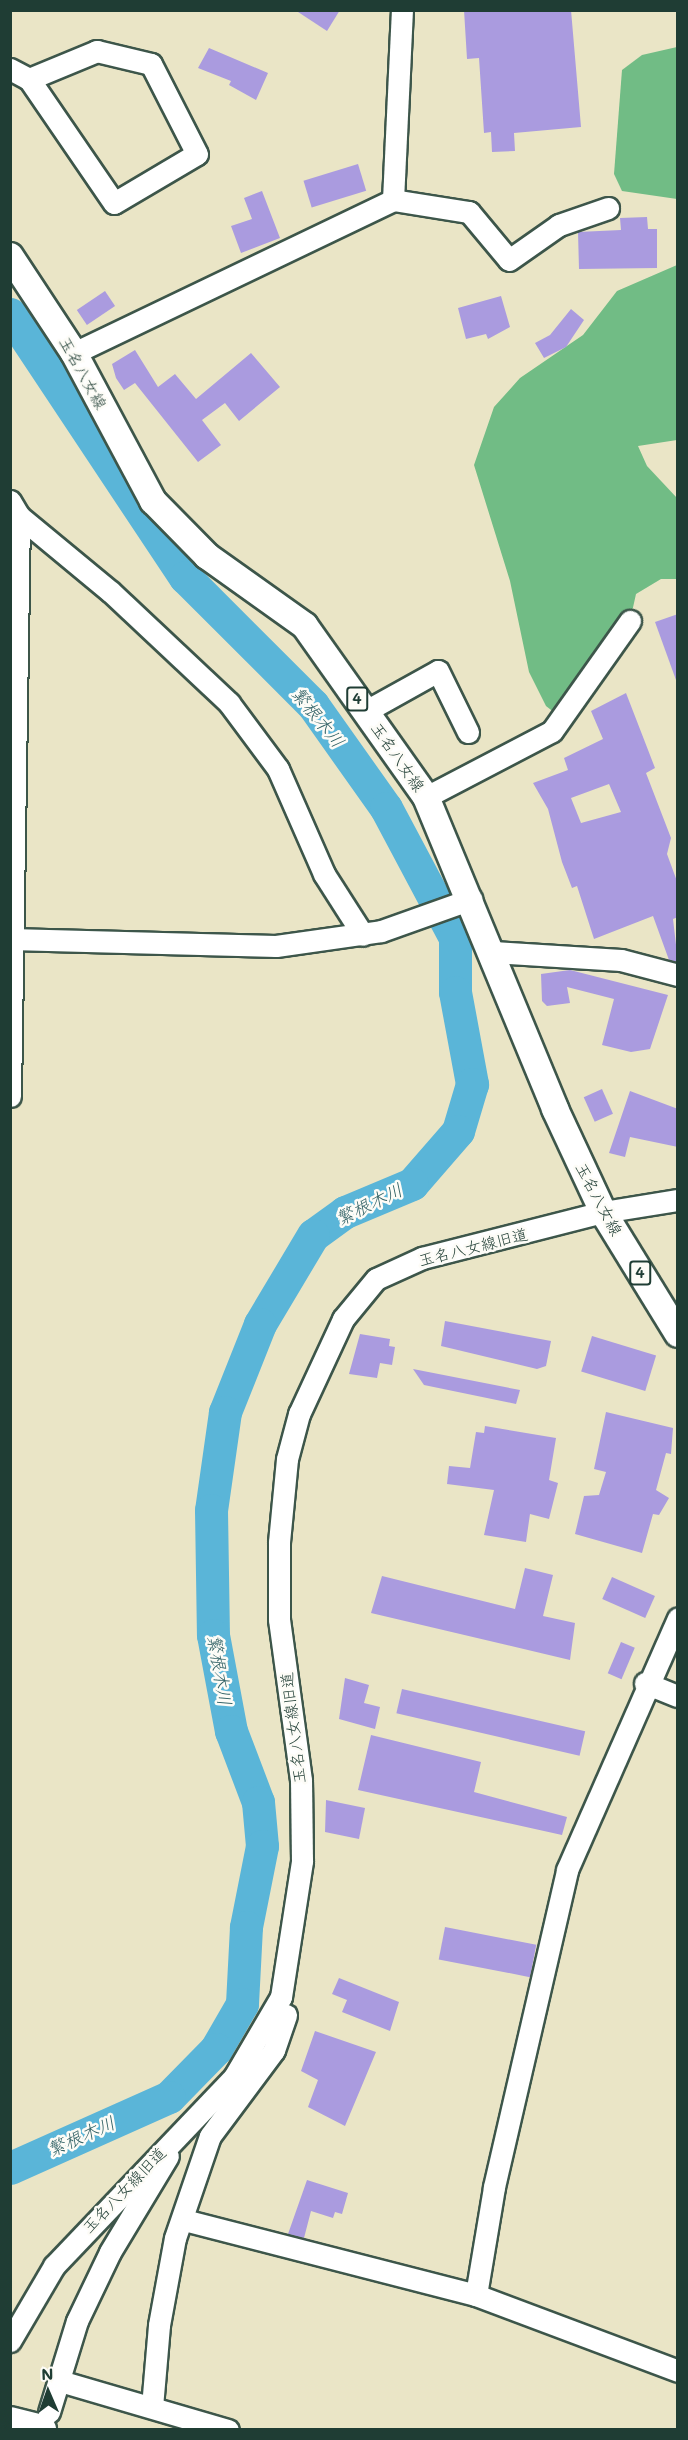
<!DOCTYPE html>
<html>
<head>
<meta charset="utf-8">
<style>
	body { margin:0 }
	#map { position:relative; width:688px; height:2440px; overflow:hidden; background:#eae5c6; font-family:Mali,"Klee One",sans-serif }
	div>[style] { position:absolute }
	.forest>* { inset:0; background:#71bc85 }
	.river>* { height:33px; margin:-16.5px; padding:0 16.5px; transform-origin:16.5px; border-radius:16.5px; background:#5ab5d8 }
	.building>* { inset:0; background:#aa9bdf; transform-origin:0 0 }
	.roads { filter:drop-shadow(2px 0 #3d564a) drop-shadow(-2px 0 #3d564a) drop-shadow(0 2px #3d564a) drop-shadow(0 -2px #3d564a) }
	.minor>* { height:21px; margin:-10.5px; padding:0 10.5px; transform-origin:10.5px; border-radius:10.5px; background:#fff }
	.major>* { height:26px; margin:-13px; padding:0 13px; transform-origin:13px; border-radius:13px; background:#fff }
	.highway>* { height:30px; margin:-15px; padding:0 15px; transform-origin:15px; border-radius:15px; background:#fff }
	span { translate:-50% -50%; white-space:nowrap; text-align:center; line-height:1.15; -webkit-text-stroke:5px #fdfcf7; paint-order:stroke }
	.shield-label span { padding:2px 4px; background:#fdfcf7; border:2px solid; border-radius:4px; -webkit-text-stroke-width:0 }
	.shield-label { font-size:15px; color:#1f3d34; font-weight:700 }
	.street-label { font-size:16px; color:#1f3d34 }
	.water-label { font-size:18px; color:#316165; font-style:italic }
	.frame { position:absolute; inset:0; border:12px solid #1f3d34; pointer-events:none }
	.north { position:absolute; left:18px; top:2362px; width:60px; height:60px; -webkit-text-stroke:4px #fdfcf7; paint-order:stroke; rotate:358deg; font-size:16px; font-weight:700; line-height:24px; text-align:center; color:#1f3d34 }
	.north::after { content:''; display:block; margin:auto; width:21px; height:27px; background:#1f3d34; clip-path:polygon(50% 0,100% 100%,50% 72%,0 100%) }
</style>
</head>
<body>
<div id="map">
	<div class="forest">
		<div style="clip-path:polygon(677px 47px,677px 199px,622px 191px,614px 174px,622px 70px,642px 55px)"></div>
		<div style="clip-path:polygon(677px 265px,677px 440px,638px 446px,647px 466px,677px 498px,677px 579px,661px 579px,636px 594px,630px 621px,560px 717px,546px 706px,529px 672px,510px 581px,474px 465px,494px 407px,520px 378px,583px 335px,617px 291px)"></div>
	</div>
	<div class="river">
		<div style="left:10px;top:314px;width:316px;rotate:56.4deg"></div>
		<div style="left:185px;top:577px;width:181px;rotate:45deg"></div>
		<div style="left:313px;top:705px;width:126px;rotate:54.7deg"></div>
		<div style="left:386px;top:808px;width:147px;rotate:62deg"></div>
		<div style="left:455px;top:938px;width:54px;rotate:90deg"></div>
		<div style="left:455px;top:992px;width:94px;rotate:79.5deg"></div>
		<div style="left:472px;top:1084px;width:49px;rotate:106.6deg"></div>
		<div style="left:458px;top:1131px;width:70px;rotate:131deg"></div>
		<div style="left:412px;top:1184px;width:73px;rotate:157.3deg"></div>
		<div style="left:345px;top:1212px;width:39px;rotate:144deg"></div>
		<div style="left:313px;top:1235px;width:104px;rotate:120.8deg"></div>
		<div style="left:260px;top:1324px;width:95px;rotate:111.7deg"></div>
		<div style="left:225px;top:1412px;width:99px;rotate:98.1deg"></div>
		<div style="left:211px;top:1510px;width:125px;rotate:89.1deg"></div>
		<div style="left:213px;top:1635px;width:98px;rotate:79.4deg"></div>
		<div style="left:231px;top:1731px;width:76px;rotate:69.2deg"></div>
		<div style="left:258px;top:1802px;width:44px;rotate:84.8deg"></div>
		<div style="left:262px;top:1846px;width:83px;rotate:101.2deg"></div>
		<div style="left:246px;top:1927px;width:77px;rotate:93deg"></div>
		<div style="left:242px;top:2004px;width:52px;rotate:120deg"></div>
		<div style="left:216px;top:2049px;width:67px;rotate:134.4deg"></div>
		<div style="left:169px;top:2097px;width:174px;rotate:155.9deg"></div>
	</div>
	<div class="building">
		<div style="clip-path:polygon(295px 10px,340px 10px,327px 31px)"></div>
		<div style="clip-path:polygon(464px 10px,571px 10px,581px 127px,514px 133px,515px 151px,492px 152px,491px 132px,484px 133px,479px 58px,467px 59px)"></div>
		<div style="clip-path:polygon(209px 48px,268px 73px,256px 100px,229px 85px,231px 81px,198px 68px)"></div>
		<div style="left:358px;top:164px;width:28px;height:57px;rotate:73deg"></div>
		<div style="clip-path:polygon(262px 191px,280px 238px,241px 253px,231px 226px,252px 219px,244px 198px)"></div>
		<div style="clip-path:polygon(647px 217px,648px 229px,657px 229px,657px 268px,579px 269px,578px 232px,621px 230px,620px 218px)"></div>
		<div style="left:105px;top:291px;width:18px;height:34px;rotate:56deg"></div>
		<div style="clip-path:polygon(501px 296px,510px 327px,488px 339px,486px 334px,466px 339px,458px 308px)"></div>
		<div style="clip-path:polygon(571px 309px,584px 320px,566px 347px,544px 358px,535px 343px,550px 335px)"></div>
		<div style="clip-path:polygon(135px 350px,158px 387px,175px 374px,196px 399px,251px 353px,280px 387px,239px 421px,225px 403px,202px 420px,221px 445px,198px 462px,135px 383px,124px 390px,116px 378px,112px 364px)"></div>
		<div style="clip-path:polygon(678px 614px,678px 679px,676px 680px,655px 622px)"></div>
		<div style="clip-path:polygon(evenodd,626px 693px,655px 768px,646px 773px,671px 838px,667px 854px,678px 884px,678px 917px,673px 919px,678px 962px,669px 960px,653px 916px,594px 939px,577px 886px,572px 888px,562px 862px,548px 809px,533px 783px,568px 770px,564px 758px,603px 739px,591px 711px,626px 693px,609px 784px,621px 812px,581px 823px,571px 798px,609px 784px)"></div>
		<div style="clip-path:polygon(570px 970px,668px 995px,650px 1049px,631px 1052px,602px 1045px,614px 999px,567px 987px,570px 1003px,547px 1006px,542px 1001px,541px 974px)"></div>
		<div style="left:602px;top:1089px;width:27px;height:20px;rotate:66deg"></div>
		<div style="clip-path:polygon(630px 1091px,678px 1109px,678px 1147px,630px 1137px,625px 1157px,609px 1153px)"></div>
		<div style="clip-path:polygon(445px 1321px,551px 1341px,546px 1366px,537px 1369px,441px 1346px)"></div>
		<div style="clip-path:polygon(360px 1334px,390px 1339px,389px 1346px,395px 1347px,392px 1365px,380px 1363px,377px 1378px,349px 1374px)"></div>
		<div style="left:592px;top:1336px;width:67px;height:37px;rotate:17deg"></div>
		<div style="clip-path:polygon(413px 1369px,520px 1390px,516px 1404px,424px 1385px)"></div>
		<div style="clip-path:polygon(606px 1412px,673px 1428px,671px 1454px,666px 1453px,656px 1490px,669px 1498px,659px 1515px,653px 1514px,642px 1553px,575px 1534px,584px 1496px,599px 1495px,606px 1472px,594px 1469px)"></div>
		<div style="clip-path:polygon(485px 1426px,556px 1438px,549px 1480px,558px 1483px,549px 1519px,530px 1514px,526px 1542px,484px 1535px,494px 1490px,447px 1484px,449px 1466px,470px 1468px,476px 1432px,484px 1433px)"></div>
		<div style="clip-path:polygon(525px 1568px,553px 1575px,543px 1616px,575px 1623px,570px 1660px,371px 1613px,382px 1576px,515px 1609px)"></div>
		<div style="left:612px;top:1577px;width:47px;height:24px;rotate:24deg"></div>
		<div style="left:621px;top:1642px;width:15px;height:34px;rotate:23deg"></div>
		<div style="clip-path:polygon(345px 1678px,369px 1685px,364px 1703px,380px 1707px,375px 1729px,339px 1719px)"></div>
		<div style="left:402px;top:1689px;width:188px;height:25px;rotate:13deg"></div>
		<div style="clip-path:polygon(371px 1735px,481px 1762px,474px 1792px,567px 1817px,562px 1835px,358px 1790px)"></div>
		<div style="clip-path:polygon(326px 1800px,365px 1808px,359px 1839px,325px 1832px)"></div>
		<div style="left:445px;top:1927px;width:93px;height:33px;rotate:11deg"></div>
		<div style="clip-path:polygon(339px 1978px,399px 2002px,390px 2031px,342px 2012px,347px 2000px,332px 1994px)"></div>
		<div style="clip-path:polygon(315px 2031px,376px 2052px,345px 2126px,308px 2107px,318px 2080px,301px 2071px)"></div>
		<div style="clip-path:polygon(307px 2180px,348px 2193px,342px 2214px,335px 2212px,333px 2218px,311px 2211px,304px 2238px,288px 2234px)"></div>
	</div>
	<div class="roads">
		<div class="minor">
			<div style="left:10px;top:69px;width:21px;rotate:28deg"></div>
			<div style="left:29px;top:79px;width:150px;rotate:55.6deg"></div>
			<div style="left:114px;top:203px;width:96px;rotate:-30.6deg"></div>
			<div style="left:197px;top:154px;width:101px;rotate:-117.1deg"></div>
			<div style="left:151px;top:64px;width:56px;rotate:-166.5deg"></div>
			<div style="left:97px;top:51px;width:74px;rotate:157.6deg"></div>
			<div style="left:393px;top:200px;width:77px;rotate:9deg"></div>
			<div style="left:469px;top:212px;width:62px;rotate:50.2deg"></div>
			<div style="left:509px;top:260px;width:61px;rotate:-35deg"></div>
			<div style="left:559px;top:225px;width:52px;rotate:-19.1deg"></div>
			<div style="left:74px;top:353px;width:354px;rotate:-25.6deg"></div>
			<div style="left:393px;top:200px;width:190px;rotate:-87.3deg"></div>
			<div style="left:10px;top:501px;width:17px;rotate:59deg"></div>
			<div style="left:19px;top:516px;width:119px;rotate:39.6deg"></div>
			<div style="left:111px;top:592px;width:162px;rotate:43.2deg"></div>
			<div style="left:229px;top:703px;width:82px;rotate:53.4deg"></div>
			<div style="left:278px;top:769px;width:115px;rotate:66.3deg"></div>
			<div style="left:324px;top:874px;width:72px;rotate:57.4deg"></div>
			<div style="left:366px;top:711px;width:82px;rotate:-29.1deg"></div>
			<div style="left:438px;top:671px;width:68px;rotate:63.8deg"></div>
			<div style="left:426px;top:797px;width:142px;rotate:-27.6deg"></div>
			<div style="left:552px;top:731px;width:135px;rotate:-54.7deg"></div>
			<div style="left:10px;top:939px;width:266px;rotate:1.5deg"></div>
			<div style="left:276px;top:946px;width:106px;rotate:-8.1deg"></div>
			<div style="left:381px;top:931px;width:96px;rotate:-19.6deg"></div>
			<div style="left:493px;top:952px;width:128px;rotate:3.6deg"></div>
			<div style="left:621px;top:960px;width:59px;rotate:14.7deg"></div>
			<div style="left:10px;top:1096px;width:580px;rotate:-89.11deg"></div>
			<div style="left:645px;top:1683px;width:35px;rotate:22deg"></div>
			<div style="left:184px;top:2220px;width:301px;rotate:14.4deg"></div>
			<div style="left:476px;top:2295px;width:216px;rotate:20.6deg"></div>
			<div style="left:476px;top:2295px;width:109px;rotate:-80.5deg"></div>
			<div style="left:494px;top:2187px;width:325px;rotate:-77deg"></div>
			<div style="left:567px;top:1870px;width:275px;rotate:-66.2deg"></div>
			<div style="left:10px;top:2341px;width:87px;rotate:-59.6deg"></div>
			<div style="left:54px;top:2266px;width:261px;rotate:-46.4deg"></div>
			<div style="left:234px;top:2077px;width:93px;rotate:-59.6deg"></div>
			<div style="left:281px;top:1997px;width:138px;rotate:-81.2deg"></div>
			<div style="left:302px;top:1861px;width:81px;rotate:-90.7deg"></div>
			<div style="left:301px;top:1780px;width:162px;rotate:-97.8deg"></div>
			<div style="left:279px;top:1619px;width:77px;rotate:-90deg"></div>
			<div style="left:279px;top:1542px;width:83px;rotate:-84.5deg"></div>
			<div style="left:287px;top:1459px;width:47px;rotate:-75.1deg"></div>
			<div style="left:299px;top:1414px;width:105px;rotate:-65.1deg"></div>
			<div style="left:343px;top:1319px;width:52px;rotate:-50.5deg"></div>
			<div style="left:376px;top:1279px;width:51px;rotate:-24.5deg"></div>
			<div style="left:422px;top:1258px;width:187px;rotate:-14.3deg"></div>
			<div style="left:603px;top:1212px;width:76px;rotate:-9.1deg"></div>
			<div style="left:60px;top:2381px;width:175px;rotate:16.3deg"></div>
			<div style="left:152px;top:2407px;width:82px;rotate:-85.1deg"></div>
			<div style="left:159px;top:2325px;width:88px;rotate:-79.6deg"></div>
			<div style="left:175px;top:2238px;width:108px;rotate:-71.1deg"></div>
			<div style="left:210px;top:2136px;width:107px;rotate:-53.3deg"></div>
			<div style="left:274px;top:2050px;width:37px;rotate:-71deg"></div>
			<div style="left:49px;top:2412px;width:95px;rotate:-72.9deg"></div>
			<div style="left:77px;top:2321px;width:76px;rotate:-64.4deg"></div>
			<div style="left:110px;top:2252px;width:112px;rotate:-58.9deg"></div>
		</div>
		<div class="major">
			<div style="left:10px;top:256px;width:116px;rotate:56.6deg"></div>
			<div style="left:74px;top:353px;width:168px;rotate:61.9deg"></div>
			<div style="left:153px;top:501px;width:77px;rotate:45.5deg"></div>
			<div style="left:207px;top:556px;width:120px;rotate:35.5deg"></div>
			<div style="left:305px;top:626px;width:209px;rotate:54.7deg"></div>
			<div style="left:426px;top:797px;width:338px;rotate:67.5deg"></div>
			<div style="left:555px;top:1109px;width:114px;rotate:65deg"></div>
			<div style="left:603px;top:1212px;width:143px;rotate:58.4deg"></div>
		</div>
		<div class="highway">
			<div style="left:10px;top:2422px;width:32px;rotate:14deg"></div>
		</div>
	</div>
	<div class="shield-label">
		<span style="left:357px;top:699px">4</span>
		<span style="left:640px;top:1273px">4</span>
	</div>
	<div class="street-label">
		<span style="left:83px;top:373px;rotate:61deg">玉名八女線</span>
		<span style="left:398px;top:757px;rotate:55deg">玉名八女線</span>
		<span style="left:599px;top:1199px;rotate:62deg">玉名八女線</span>
		<span style="left:473px;top:1247px;rotate:-14deg">玉名八女線旧道</span>
		<span style="left:293px;top:1728px;rotate:-97deg">玉名八女線旧道</span>
		<span style="left:124px;top:2190px;rotate:-46deg">玉名八女線旧道</span>
	</div>
	<div class="water-label">
		<span style="left:318px;top:717px;rotate:51deg">繁根木川</span>
		<span style="left:369px;top:1204px;rotate:-26deg">繁根木川</span>
		<span style="left:220px;top:1670px;rotate:81deg">繁根木川</span>
		<span style="left:81px;top:2136px;rotate:-24deg">繁根木川</span>
	</div>
	<div class="frame"></div>
	<div class="north">N</div>
</div>
</body>
</html>
